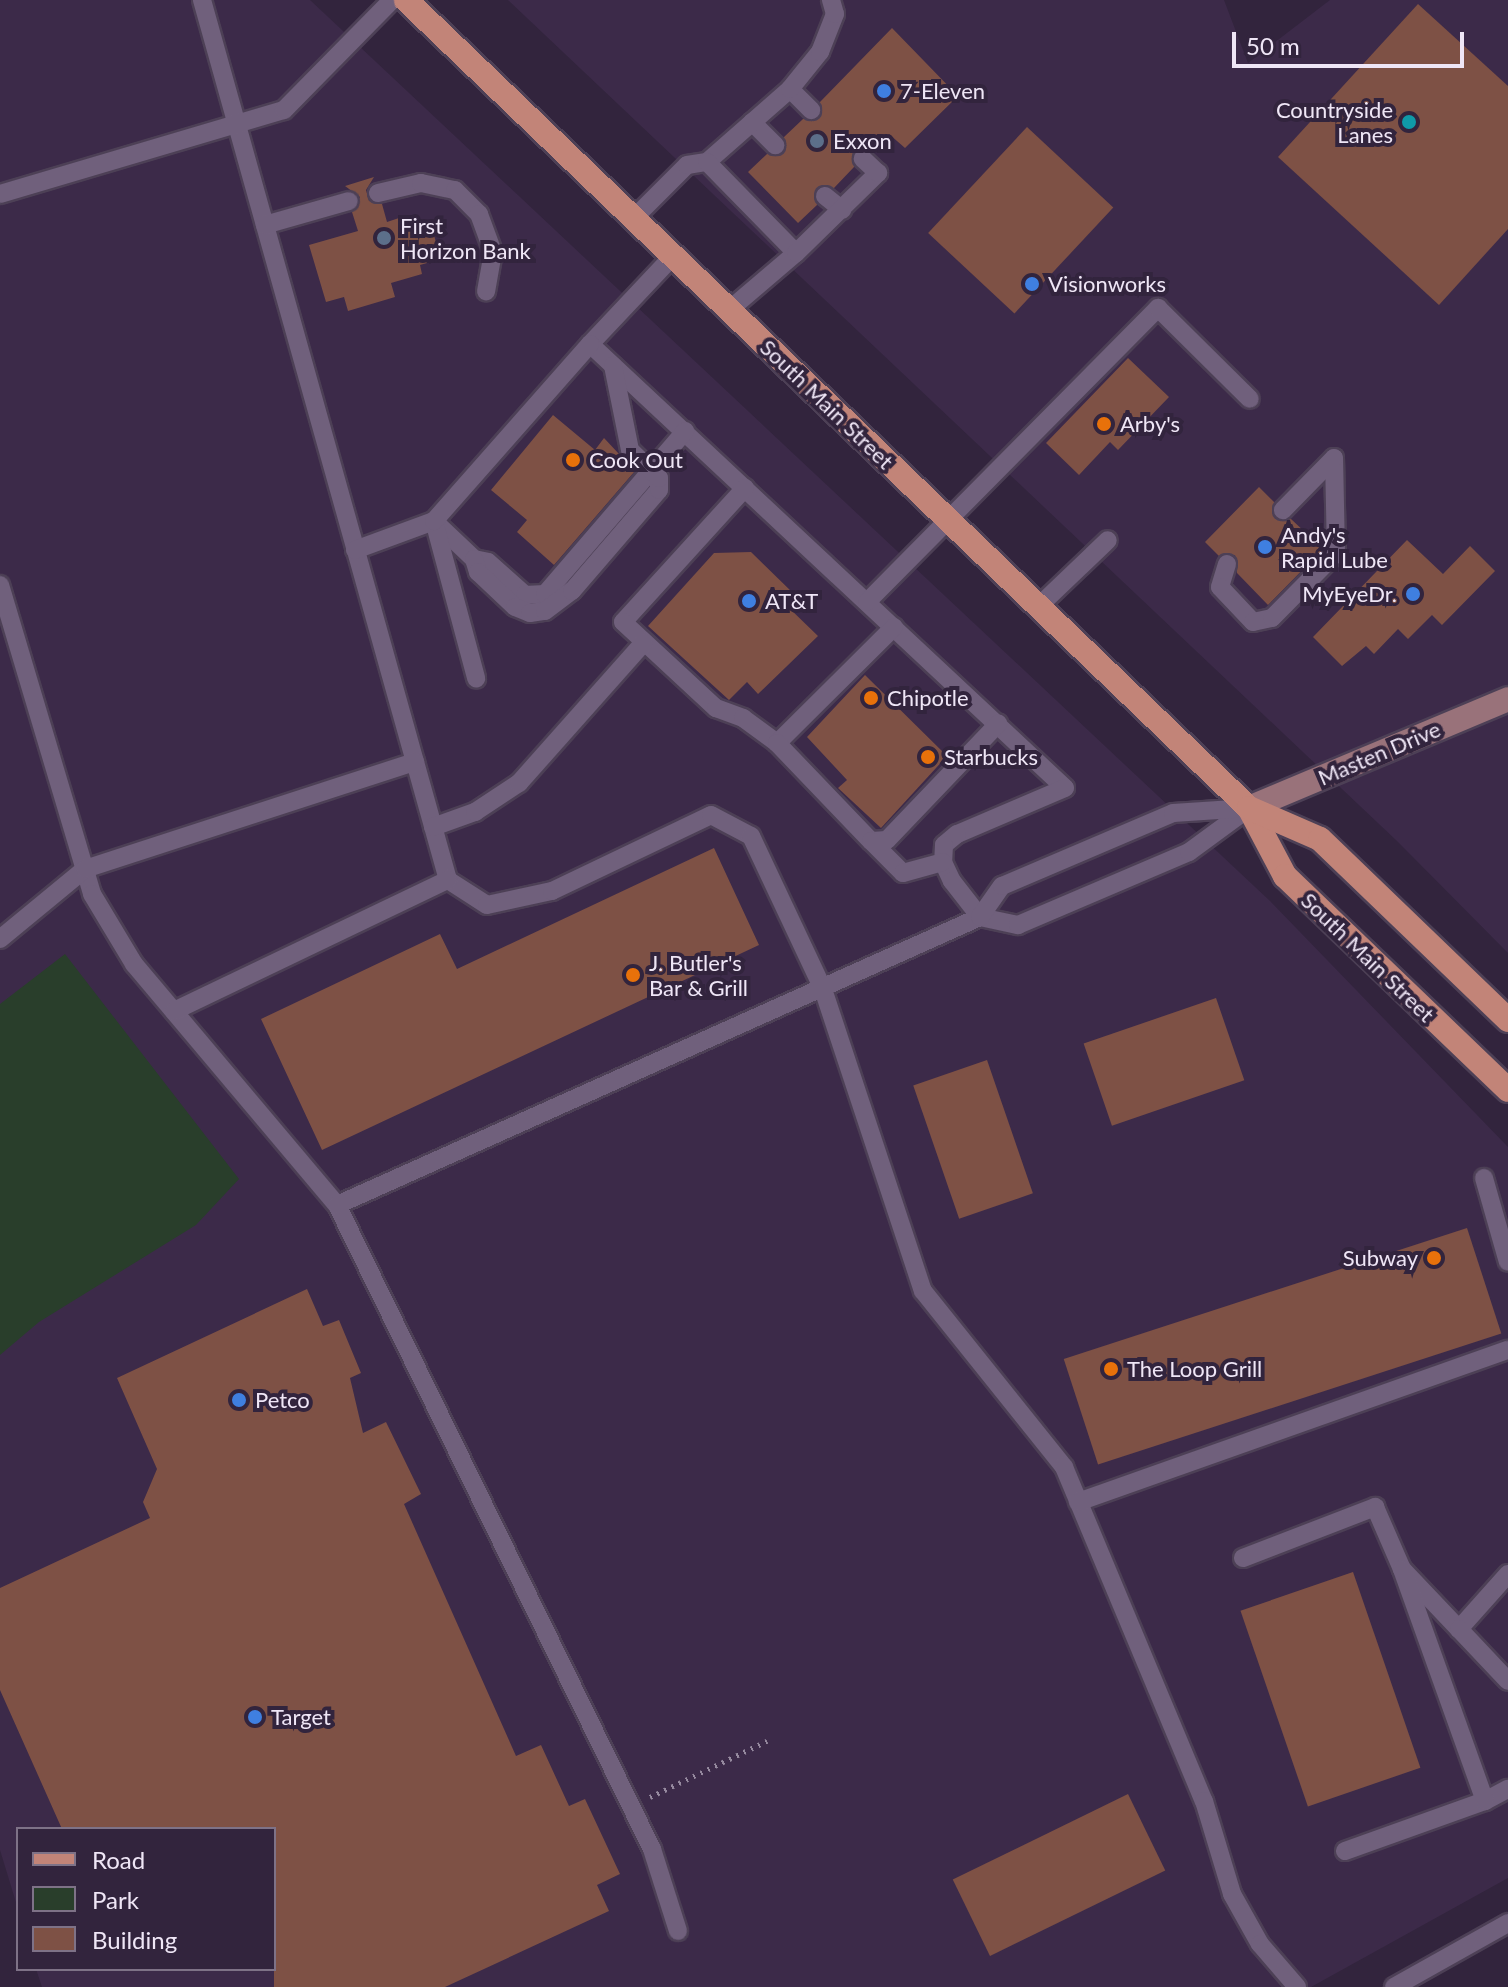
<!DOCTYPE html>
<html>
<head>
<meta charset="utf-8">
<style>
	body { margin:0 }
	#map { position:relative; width:1508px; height:1987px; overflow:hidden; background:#32243d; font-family:Lato,sans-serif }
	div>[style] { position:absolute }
	.built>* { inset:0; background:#3c2a49 }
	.green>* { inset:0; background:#293e2b }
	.building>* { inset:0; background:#7e5145; transform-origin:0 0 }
	.path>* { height:5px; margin-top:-2.5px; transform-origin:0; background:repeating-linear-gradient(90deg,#968a9f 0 2px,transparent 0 8px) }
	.roads { filter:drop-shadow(2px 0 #4d4056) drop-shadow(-2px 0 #4d4056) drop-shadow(0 2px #4d4056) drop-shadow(0 -2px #4d4056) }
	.lane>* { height:18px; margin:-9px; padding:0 9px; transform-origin:9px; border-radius:9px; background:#70607c }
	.secondary>* { height:24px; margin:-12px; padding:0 12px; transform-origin:12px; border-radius:12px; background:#99727a }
	.primary>* { height:24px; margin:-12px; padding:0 12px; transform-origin:12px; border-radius:12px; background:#c28478 }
	.dots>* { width:22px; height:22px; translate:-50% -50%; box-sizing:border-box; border:4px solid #32243d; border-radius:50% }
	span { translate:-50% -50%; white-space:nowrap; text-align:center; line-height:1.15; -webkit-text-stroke:8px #32243d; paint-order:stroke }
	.poi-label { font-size:22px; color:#efe6f6 }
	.left { translate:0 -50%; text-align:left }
	.right { translate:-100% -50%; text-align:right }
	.street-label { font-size:22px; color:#efe6f6 }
	.legend { position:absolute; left:16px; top:1827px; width:260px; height:144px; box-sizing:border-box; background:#32243d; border:2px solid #7e7287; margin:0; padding:10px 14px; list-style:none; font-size:24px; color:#efe6f6 }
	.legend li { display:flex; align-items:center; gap:16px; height:40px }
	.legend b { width:40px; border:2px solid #7e7287 }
	.scale { position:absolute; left:1232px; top:32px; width:232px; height:36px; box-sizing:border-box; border:4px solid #efe6f6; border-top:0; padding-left:10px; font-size:24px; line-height:28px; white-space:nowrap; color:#efe6f6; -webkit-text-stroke:6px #32243d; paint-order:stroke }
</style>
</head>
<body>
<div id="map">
	<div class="built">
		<div style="clip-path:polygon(0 0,310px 0,1270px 901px,1508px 1147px,1508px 1878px,1311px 1987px,42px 1987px,36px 1969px,274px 1969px,274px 1829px,18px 1829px,18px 1909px,0 1850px)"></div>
		<div style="clip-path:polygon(508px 0,1224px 0,1248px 63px,1330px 0,1508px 0,1508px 953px,1397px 841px)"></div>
	</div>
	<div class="green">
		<div style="clip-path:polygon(65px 954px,239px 1179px,196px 1225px,39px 1322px,0 1355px,0 1004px)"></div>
	</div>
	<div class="building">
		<div style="clip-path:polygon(1418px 4px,1508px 86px,1508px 229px,1439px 305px,1278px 157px)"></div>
		<div style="clip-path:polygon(892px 28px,958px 96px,905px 148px,889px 134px,872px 151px,855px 150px,854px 167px,834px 188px,816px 188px,817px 205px,798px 223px,748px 172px,767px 154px,783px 154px,784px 137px,803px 119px,820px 118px,820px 102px)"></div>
		<div style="left:1027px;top:127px;width:118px;height:145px;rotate:43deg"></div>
		<div style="clip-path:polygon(374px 177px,366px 190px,369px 201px,382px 204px,387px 222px,405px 216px,408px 228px,430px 222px,441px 259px,420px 265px,422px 274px,391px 283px,395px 297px,348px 311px,344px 297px,326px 302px,309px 245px,358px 231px,352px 212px,360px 197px,345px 186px)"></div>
		<div style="clip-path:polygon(1128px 358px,1169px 397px,1118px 450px,1110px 442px,1079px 475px,1046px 443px)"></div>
		<div style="clip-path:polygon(553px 415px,595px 450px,604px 438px,635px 471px,554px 565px,517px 532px,527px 520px,491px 490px)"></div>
		<div style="clip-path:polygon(1259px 487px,1274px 502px,1275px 519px,1291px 519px,1323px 549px,1268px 605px,1237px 573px,1235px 555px,1219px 556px,1205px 542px)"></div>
		<div style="clip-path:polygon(1407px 540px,1443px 574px,1470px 546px,1495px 571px,1442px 625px,1432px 615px,1408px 639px,1398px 629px,1374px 654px,1366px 646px,1342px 666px,1313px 637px)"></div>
		<div style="clip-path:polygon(751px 552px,794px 594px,786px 605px,818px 636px,758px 694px,747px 682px,729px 700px,648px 626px,714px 553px)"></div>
		<div style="clip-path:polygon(865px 675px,947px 756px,881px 828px,838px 788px,847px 780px,807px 737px)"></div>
		<div style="clip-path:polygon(714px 848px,759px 945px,322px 1150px,261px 1019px,440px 934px,457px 969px)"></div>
		<div style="left:1216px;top:998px;width:87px;height:140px;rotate:71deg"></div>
		<div style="left:987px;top:1060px;width:141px;height:78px;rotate:71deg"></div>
		<div style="left:1467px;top:1228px;width:111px;height:424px;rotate:72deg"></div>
		<div style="clip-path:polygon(307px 1289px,323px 1326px,339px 1320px,361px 1373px,350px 1378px,363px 1433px,386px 1422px,421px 1494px,404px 1504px,516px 1756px,541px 1745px,569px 1806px,585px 1799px,620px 1874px,597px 1885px,609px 1911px,445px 1987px,274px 1987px,274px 1829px,62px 1829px,0 1690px,0 1588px,150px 1518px,143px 1502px,157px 1469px,117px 1378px)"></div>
		<div style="left:1353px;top:1572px;width:207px;height:119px;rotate:71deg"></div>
		<div style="left:1128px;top:1794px;width:85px;height:195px;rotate:64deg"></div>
	</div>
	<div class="path">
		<div style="left:650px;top:1797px;width:130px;rotate:-25.6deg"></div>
	</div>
	<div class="roads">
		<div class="lane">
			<div style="left:202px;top:0;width:914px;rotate:74.38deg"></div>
			<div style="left:448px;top:880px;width:46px;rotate:32.7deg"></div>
			<div style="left:487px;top:905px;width:66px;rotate:-12.2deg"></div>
			<div style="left:552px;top:891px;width:176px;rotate:-25.5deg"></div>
			<div style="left:711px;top:815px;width:45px;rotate:27.7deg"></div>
			<div style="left:751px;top:836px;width:169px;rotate:64.8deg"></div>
			<div style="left:823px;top:989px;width:318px;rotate:71.7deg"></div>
			<div style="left:923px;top:1291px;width:226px;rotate:51.3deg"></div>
			<div style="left:1064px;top:1467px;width:362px;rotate:67.3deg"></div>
			<div style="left:1204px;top:1801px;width:97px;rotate:73.2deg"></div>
			<div style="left:1232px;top:1894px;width:57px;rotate:60.8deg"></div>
			<div style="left:1260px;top:1944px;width:57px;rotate:49.3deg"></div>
			<div style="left:790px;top:89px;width:30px;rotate:45deg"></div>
			<div style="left:752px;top:122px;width:33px;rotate:45deg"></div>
			<div style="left:707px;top:162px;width:111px;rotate:-41.3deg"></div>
			<div style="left:790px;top:89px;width:48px;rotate:-51deg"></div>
			<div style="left:820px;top:52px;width:41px;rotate:-68.5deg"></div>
			<div style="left:835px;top:14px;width:15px;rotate:-106deg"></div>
			<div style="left:378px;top:193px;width:44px;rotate:-13.1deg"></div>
			<div style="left:421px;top:183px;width:35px;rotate:12deg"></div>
			<div style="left:455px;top:190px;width:34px;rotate:45deg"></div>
			<div style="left:479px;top:214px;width:40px;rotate:69.8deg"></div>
			<div style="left:493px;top:252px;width:40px;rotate:100deg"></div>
			<div style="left:0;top:194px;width:296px;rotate:-16.5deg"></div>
			<div style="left:284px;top:110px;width:154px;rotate:-45.5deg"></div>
			<div style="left:825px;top:196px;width:22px;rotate:39deg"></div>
			<div style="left:633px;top:219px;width:76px;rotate:-45deg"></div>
			<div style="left:687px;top:165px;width:20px;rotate:-9deg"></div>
			<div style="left:707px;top:162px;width:127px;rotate:45.6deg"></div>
			<div style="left:796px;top:253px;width:88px;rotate:139.6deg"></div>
			<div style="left:265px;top:225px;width:87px;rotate:-15.9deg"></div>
			<div style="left:796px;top:253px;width:115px;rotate:-44.3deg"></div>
			<div style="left:878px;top:173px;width:21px;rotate:-137deg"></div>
			<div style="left:673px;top:256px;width:121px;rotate:133.3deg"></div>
			<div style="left:590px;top:344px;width:650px;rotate:43.07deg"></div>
			<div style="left:1065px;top:788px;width:117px;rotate:156.9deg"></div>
			<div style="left:957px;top:834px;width:17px;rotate:140deg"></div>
			<div style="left:944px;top:845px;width:17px;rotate:93deg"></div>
			<div style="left:943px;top:862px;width:21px;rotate:65deg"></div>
			<div style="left:952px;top:881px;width:46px;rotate:52.1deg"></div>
			<div style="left:980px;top:917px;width:39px;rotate:12deg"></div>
			<div style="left:1018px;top:925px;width:186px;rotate:-23.1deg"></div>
			<div style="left:1189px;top:852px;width:74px;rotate:-36.3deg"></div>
			<div style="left:745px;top:488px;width:181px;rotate:132.3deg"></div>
			<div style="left:623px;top:622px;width:127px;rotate:42.8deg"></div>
			<div style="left:716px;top:708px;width:29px;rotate:20deg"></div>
			<div style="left:743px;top:718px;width:42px;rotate:36.3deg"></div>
			<div style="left:434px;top:521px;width:55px;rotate:43.5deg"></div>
			<div style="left:474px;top:559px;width:14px;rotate:12deg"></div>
			<div style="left:488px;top:562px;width:50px;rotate:41.7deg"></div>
			<div style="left:525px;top:595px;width:20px;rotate:-3deg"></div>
			<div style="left:545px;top:594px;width:215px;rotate:-49.3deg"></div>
			<div style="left:434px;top:521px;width:163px;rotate:75deg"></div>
			<div style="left:355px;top:550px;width:84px;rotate:-20.2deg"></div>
			<div style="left:434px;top:521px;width:236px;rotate:-48.6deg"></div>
			<div style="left:474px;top:559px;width:14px;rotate:73deg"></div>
			<div style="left:478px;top:572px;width:51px;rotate:43.4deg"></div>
			<div style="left:515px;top:607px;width:16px;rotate:22deg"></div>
			<div style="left:530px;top:613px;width:15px;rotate:-8deg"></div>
			<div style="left:545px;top:611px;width:34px;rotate:-37deg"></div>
			<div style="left:572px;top:591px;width:133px;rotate:-49.3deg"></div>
			<div style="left:659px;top:490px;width:12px;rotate:-90deg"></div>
			<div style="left:659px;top:478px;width:40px;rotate:-136deg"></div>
			<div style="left:630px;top:450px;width:86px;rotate:-101.4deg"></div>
			<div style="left:1227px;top:564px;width:24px;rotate:107deg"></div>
			<div style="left:1220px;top:587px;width:48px;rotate:46.7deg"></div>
			<div style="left:1253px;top:622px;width:19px;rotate:-12deg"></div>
			<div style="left:1272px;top:618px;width:91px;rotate:-45.4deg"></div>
			<div style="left:1336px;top:553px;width:95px;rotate:-91.2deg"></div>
			<div style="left:1334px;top:458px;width:73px;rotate:134.4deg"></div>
			<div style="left:0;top:585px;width:322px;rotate:73.4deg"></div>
			<div style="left:92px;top:894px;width:82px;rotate:59deg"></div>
			<div style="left:134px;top:964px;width:315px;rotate:49.9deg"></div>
			<div style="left:337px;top:1205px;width:717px;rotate:63.94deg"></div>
			<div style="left:652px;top:1849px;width:86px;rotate:72.4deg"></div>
			<div style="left:867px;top:602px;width:414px;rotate:-45.3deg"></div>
			<div style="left:1158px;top:308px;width:129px;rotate:44.7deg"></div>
			<div style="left:1039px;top:606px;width:95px;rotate:-43.7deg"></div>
			<div style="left:894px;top:627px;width:165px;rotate:135.2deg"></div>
			<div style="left:777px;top:743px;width:136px;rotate:46.2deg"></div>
			<div style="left:871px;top:841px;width:16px;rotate:-4deg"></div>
			<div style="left:887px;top:840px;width:161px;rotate:-46.3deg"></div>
			<div style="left:433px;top:827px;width:45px;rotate:-19.7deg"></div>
			<div style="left:475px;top:812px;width:53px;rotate:-33.4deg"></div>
			<div style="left:519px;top:783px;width:188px;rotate:-48.4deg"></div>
			<div style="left:871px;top:841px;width:45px;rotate:45deg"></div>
			<div style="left:903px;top:873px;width:41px;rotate:-15.4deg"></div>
			<div style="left:0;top:939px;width:110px;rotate:-39.5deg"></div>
			<div style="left:85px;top:869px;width:347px;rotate:-18deg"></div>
			<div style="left:174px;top:1011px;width:304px;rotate:-25.6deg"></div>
			<div style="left:1484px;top:1178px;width:87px;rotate:74.1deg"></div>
			<div style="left:337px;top:1205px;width:705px;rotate:-24.13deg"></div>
			<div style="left:980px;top:917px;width:38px;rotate:-55deg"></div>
			<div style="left:1002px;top:886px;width:186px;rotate:-23.1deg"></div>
			<div style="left:1173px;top:813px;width:76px;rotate:-3.8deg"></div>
			<div style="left:1078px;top:1502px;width:456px;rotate:-19.5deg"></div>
			<div style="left:1243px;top:1558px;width:142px;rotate:-21.1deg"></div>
			<div style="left:1375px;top:1507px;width:68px;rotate:66.5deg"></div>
			<div style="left:1402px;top:1569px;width:83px;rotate:46.5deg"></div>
			<div style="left:1508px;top:1574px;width:74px;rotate:131.7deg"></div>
			<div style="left:1459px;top:1629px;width:71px;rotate:46.7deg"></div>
			<div style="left:1485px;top:1801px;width:26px;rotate:-28deg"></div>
			<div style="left:1345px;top:1851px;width:149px;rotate:-19.7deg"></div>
			<div style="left:1485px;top:1801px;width:246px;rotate:-109.7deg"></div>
			<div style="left:1394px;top:1987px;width:131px;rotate:-29.3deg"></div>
		</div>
		<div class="secondary">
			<div style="left:1249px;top:808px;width:281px;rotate:-22.8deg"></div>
		</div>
		<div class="primary">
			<div style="left:406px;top:0;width:1168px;rotate:43.79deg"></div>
			<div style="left:1249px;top:808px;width:77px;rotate:62.1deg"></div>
			<div style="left:1285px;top:876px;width:309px;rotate:43.8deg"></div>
			<div style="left:1249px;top:808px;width:77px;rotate:23.6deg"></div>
			<div style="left:1320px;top:839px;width:261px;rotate:43.9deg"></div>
		</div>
	</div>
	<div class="dots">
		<div style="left:884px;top:91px;background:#3f7fe0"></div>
		<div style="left:1409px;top:122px;background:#0f9aa8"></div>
		<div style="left:817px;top:141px;background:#5c6f8a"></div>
		<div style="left:384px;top:238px;background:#5c6f8a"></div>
		<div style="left:1032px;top:284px;background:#3f7fe0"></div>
		<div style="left:1104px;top:424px;background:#e8710a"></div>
		<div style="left:573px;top:460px;background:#e8710a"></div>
		<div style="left:1265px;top:547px;background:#3f7fe0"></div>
		<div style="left:1413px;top:594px;background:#3f7fe0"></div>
		<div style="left:749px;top:601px;background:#3f7fe0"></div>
		<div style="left:871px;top:698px;background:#e8710a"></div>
		<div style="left:928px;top:757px;background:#e8710a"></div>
		<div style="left:633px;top:975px;background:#e8710a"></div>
		<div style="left:1434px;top:1258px;background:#e8710a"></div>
		<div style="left:1111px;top:1369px;background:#e8710a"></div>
		<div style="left:239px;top:1400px;background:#3f7fe0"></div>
		<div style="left:255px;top:1717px;background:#3f7fe0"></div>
	</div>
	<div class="poi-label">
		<span class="left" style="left:900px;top:91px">7-Eleven</span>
		<span class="right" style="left:1393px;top:122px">Countryside<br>Lanes</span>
		<span class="left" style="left:833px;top:141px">Exxon</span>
		<span class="left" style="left:400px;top:238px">First<br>Horizon Bank</span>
		<span class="left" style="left:1048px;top:284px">Visionworks</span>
		<span class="left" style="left:1120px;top:424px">Arby's</span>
		<span class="left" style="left:589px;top:460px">Cook Out</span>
		<span class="left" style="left:1281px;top:547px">Andy's<br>Rapid Lube</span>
		<span class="right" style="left:1397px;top:594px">MyEyeDr.</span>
		<span class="left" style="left:765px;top:601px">AT&amp;T</span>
		<span class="left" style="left:887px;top:698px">Chipotle</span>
		<span class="left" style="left:944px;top:757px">Starbucks</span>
		<span class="left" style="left:649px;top:975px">J. Butler's<br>Bar &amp; Grill</span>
		<span class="right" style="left:1418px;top:1258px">Subway</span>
		<span class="left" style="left:1127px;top:1369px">The Loop Grill</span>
		<span class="left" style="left:255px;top:1400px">Petco</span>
		<span class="left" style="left:271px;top:1717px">Target</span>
	</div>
	<div class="street-label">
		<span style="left:827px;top:404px;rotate:44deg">South Main Street</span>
		<span style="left:1379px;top:753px;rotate:-23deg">Masten Drive</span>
		<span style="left:1368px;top:957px;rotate:44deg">South Main Street</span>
	</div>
	<ul class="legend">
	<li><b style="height:10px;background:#c28478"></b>Road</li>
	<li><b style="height:22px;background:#293e2b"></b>Park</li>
	<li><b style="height:22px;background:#7e5145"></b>Building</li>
	</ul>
	<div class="scale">50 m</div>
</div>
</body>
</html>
